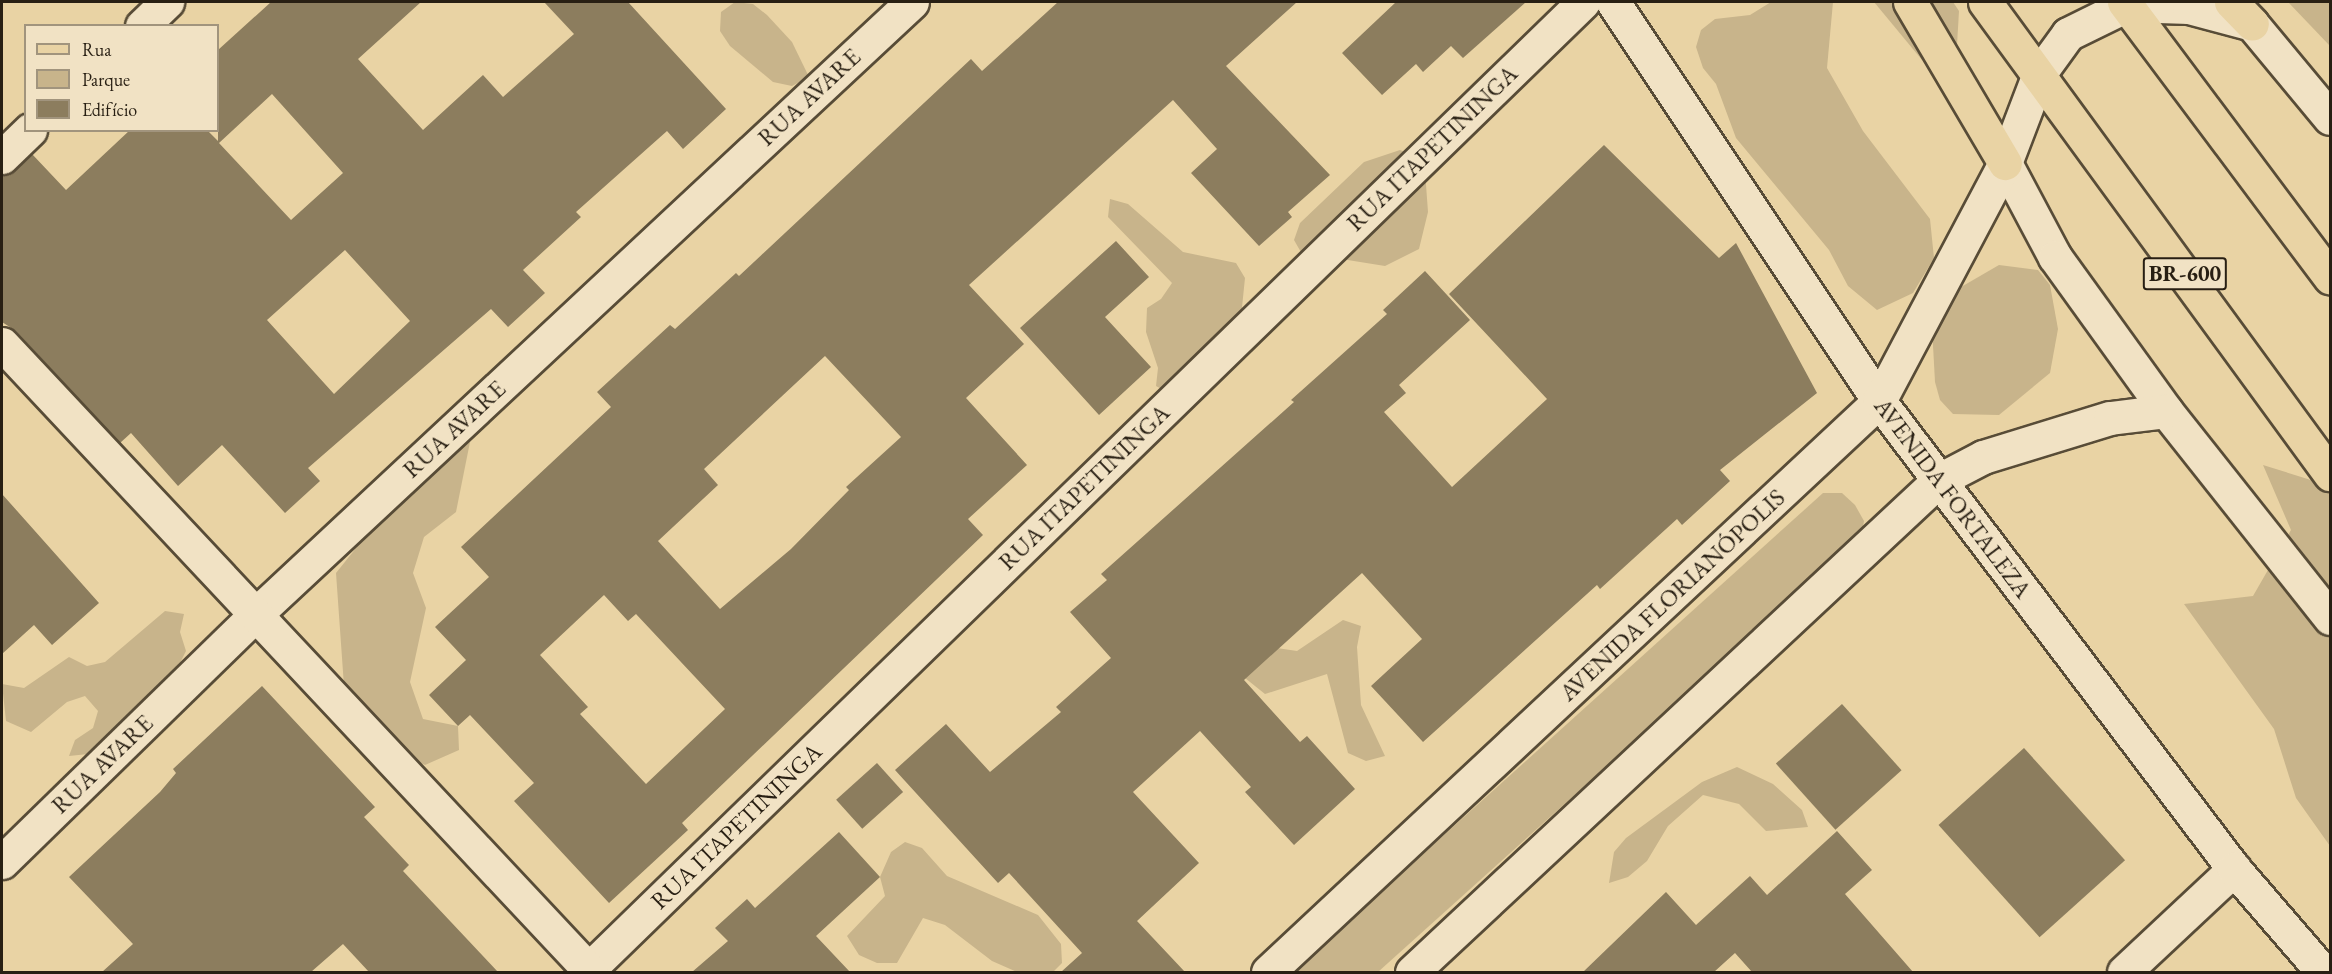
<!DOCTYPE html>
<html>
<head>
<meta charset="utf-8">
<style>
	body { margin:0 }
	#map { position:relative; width:2332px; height:974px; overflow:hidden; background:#e9d3a4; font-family:"EB Garamond",serif }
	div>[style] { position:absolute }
	.green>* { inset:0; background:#c8b48b }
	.building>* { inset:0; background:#8c7d5e; transform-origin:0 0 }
	.roads { filter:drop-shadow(2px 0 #584c37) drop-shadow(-2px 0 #584c37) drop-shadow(0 2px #584c37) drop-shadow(0 -2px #584c37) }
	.street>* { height:33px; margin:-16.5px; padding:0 16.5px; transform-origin:16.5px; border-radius:16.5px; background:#f1e2c4 }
	.secondary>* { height:33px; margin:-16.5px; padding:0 16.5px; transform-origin:16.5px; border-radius:16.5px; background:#f1e2c4 }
	.primary>* { height:33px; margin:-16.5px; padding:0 16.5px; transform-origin:16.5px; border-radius:16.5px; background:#e9d3a4 }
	span { translate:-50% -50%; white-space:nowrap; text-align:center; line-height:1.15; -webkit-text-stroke:4.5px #f1e2c4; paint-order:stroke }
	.shield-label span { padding:2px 4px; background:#f1e2c4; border:2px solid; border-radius:4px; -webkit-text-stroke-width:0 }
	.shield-label { font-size:22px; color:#281f13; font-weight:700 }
	.street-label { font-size:24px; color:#281f13 }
	.frame { position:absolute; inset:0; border:3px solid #281f13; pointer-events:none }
	.legend { position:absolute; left:24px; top:24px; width:195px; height:108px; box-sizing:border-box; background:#f1e2c4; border:2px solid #a1947d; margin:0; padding:8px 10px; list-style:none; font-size:18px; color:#281f13 }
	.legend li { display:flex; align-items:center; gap:12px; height:30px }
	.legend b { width:30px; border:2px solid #a1947d }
</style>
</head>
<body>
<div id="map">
	<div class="green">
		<div style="clip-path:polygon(735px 2px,753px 4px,767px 15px,792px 42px,809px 77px,792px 86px,773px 82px,730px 46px,720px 31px,721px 12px)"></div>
		<div style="clip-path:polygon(1771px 2px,1833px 2px,1827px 68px,1863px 131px,1930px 219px,1934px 258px,1913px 293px,1877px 310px,1848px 286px,1829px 250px,1736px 138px,1716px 84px,1703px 68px,1696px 47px,1701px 30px,1715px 19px,1750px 15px)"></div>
		<div style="clip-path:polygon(1874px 2px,1953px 2px,1959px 11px,1957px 45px,1922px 60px)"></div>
		<div style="clip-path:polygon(2288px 2px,2330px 2px,2330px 46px)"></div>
		<div style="clip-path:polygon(1400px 150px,1416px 156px,1425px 171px,1428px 212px,1419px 249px,1385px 266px,1329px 257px,1310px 268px,1294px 240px,1300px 223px,1364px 162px)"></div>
		<div style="clip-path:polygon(1110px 199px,1128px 204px,1183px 252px,1236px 263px,1245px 278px,1241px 317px,1172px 395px,1156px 386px,1158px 368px,1146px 332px,1147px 308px,1161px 299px,1172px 283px,1108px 217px)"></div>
		<div style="clip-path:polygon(1999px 265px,2038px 270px,2050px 285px,2058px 329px,2050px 373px,1999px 415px,1953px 414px,1940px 400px,1935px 382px,1932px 327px,1949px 294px)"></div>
		<div style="clip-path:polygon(470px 442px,456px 512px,424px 537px,413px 573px,426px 608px,410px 682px,423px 719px,458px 726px,459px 750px,425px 765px,392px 749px,344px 686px,336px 573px,434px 451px)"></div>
		<div style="clip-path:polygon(2263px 465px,2330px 486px,2330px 846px,2296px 798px,2274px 729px,2184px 604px,2253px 596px,2291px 530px)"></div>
		<div style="clip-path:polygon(1823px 493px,1842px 493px,1855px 505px,1864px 521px,1861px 537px,1378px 972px,1292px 972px)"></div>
		<div style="clip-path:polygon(165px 611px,184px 614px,180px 632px,186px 651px,177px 669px,88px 754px,69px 756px,75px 740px,93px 728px,98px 711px,85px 696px,67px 702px,31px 732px,6px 721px,2px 684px,24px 688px,69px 657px,87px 666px,105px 662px)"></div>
		<div style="clip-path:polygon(1343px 620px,1361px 626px,1357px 647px,1361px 705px,1385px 756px,1366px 761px,1348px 753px,1327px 674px,1265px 694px,1245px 678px,1256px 645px,1297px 651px)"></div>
		<div style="clip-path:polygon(1737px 767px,1773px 784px,1802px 810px,1808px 827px,1766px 831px,1739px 804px,1703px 795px,1668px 826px,1647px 861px,1628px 877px,1609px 883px,1614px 852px,1626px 838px,1702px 782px)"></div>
		<div style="clip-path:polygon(905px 842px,922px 848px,947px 876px,1038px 915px,1061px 944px,1062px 963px,1053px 972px,1017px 972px,992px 961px,945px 925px,923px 918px,897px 963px,877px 963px,859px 955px,847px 936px,885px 896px,880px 877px,891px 852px)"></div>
	</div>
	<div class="building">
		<div style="clip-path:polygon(evenodd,271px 2px,421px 2px,358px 59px,423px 130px,483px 75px,503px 97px,574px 34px,544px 2px,628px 2px,726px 109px,683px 149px,667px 131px,576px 212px,581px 217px,523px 270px,545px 293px,508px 327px,491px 309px,308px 468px,320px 481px,285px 513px,222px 445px,178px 486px,131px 433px,120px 443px,16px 331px,2px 322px,2px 175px,15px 171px,32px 154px,66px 190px,130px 130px,207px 130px,218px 141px,218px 50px,271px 2px,272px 94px,343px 173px,291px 220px,219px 143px,272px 94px,271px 2px,345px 250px,410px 321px,334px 394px,267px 320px,345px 250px)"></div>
		<div style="clip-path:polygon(evenodd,1058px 2px,1297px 2px,1226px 66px,1330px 175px,1288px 212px,1292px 217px,1259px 246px,1191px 173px,1217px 149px,1173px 100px,969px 285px,1024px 344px,966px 398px,1027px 465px,968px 519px,983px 535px,682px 823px,688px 830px,609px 903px,514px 801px,534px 783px,470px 715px,458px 726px,429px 695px,466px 660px,435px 627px,489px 577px,461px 547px,611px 407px,597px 392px,670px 325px,675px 329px,736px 273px,739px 276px,971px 59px,982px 71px,1058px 2px,825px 356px,901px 437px,846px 487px,849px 490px,791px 549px,720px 609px,658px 541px,718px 485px,704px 469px,825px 356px,1058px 2px,604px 595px,628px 621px,636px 614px,725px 709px,646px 784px,580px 714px,588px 707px,540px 655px,604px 595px)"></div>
		<div style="clip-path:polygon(1396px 2px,1526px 2px,1463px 58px,1451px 46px,1423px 72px,1416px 64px,1382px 95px,1342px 53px)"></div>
		<div style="clip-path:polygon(1604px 145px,1719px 258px,1736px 243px,1817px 393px,1720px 470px,1730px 481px,1682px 525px,1677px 519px,1600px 589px,1597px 585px,1423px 742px,1371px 686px,1422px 639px,1362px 573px,1244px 680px,1300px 742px,1307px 736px,1355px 789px,1294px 845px,1245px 792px,1251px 787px,1200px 731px,1133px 792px,1199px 863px,1137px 921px,1185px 972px,1061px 972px,1082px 953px,1009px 873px,998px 883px,895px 770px,946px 724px,990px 772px,1061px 712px,1056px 707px,1111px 658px,1070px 612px,1107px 580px,1101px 574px,1294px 402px,1291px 400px,1387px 314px,1383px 310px,1425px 271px,1470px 320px,1399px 385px,1406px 393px,1384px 412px,1452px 487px,1547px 399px,1449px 294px)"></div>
		<div style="clip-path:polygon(1116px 241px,1149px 277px,1105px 317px,1151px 367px,1099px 415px,1020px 328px)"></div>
		<div style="clip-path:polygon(2px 494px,99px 603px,52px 645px,34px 625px,2px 654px)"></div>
		<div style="clip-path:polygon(262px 686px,375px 807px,364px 817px,409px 865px,403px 871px,498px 972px,369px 972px,343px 944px,311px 972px,102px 972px,133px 944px,69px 877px,160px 792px,176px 773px,173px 769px)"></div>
		<div style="left:1842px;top:704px;width:89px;height:89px;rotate:48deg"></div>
		<div style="left:2024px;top:748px;width:151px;height:115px;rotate:48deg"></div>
		<div style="left:877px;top:763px;width:39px;height:55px;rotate:48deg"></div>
		<div style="clip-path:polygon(1837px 831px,1872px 870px,1845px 894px,1913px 972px,1752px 972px,1735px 953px,1714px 972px,1583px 972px,1666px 892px,1696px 925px,1750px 876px,1767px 895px)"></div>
		<div style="clip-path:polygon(839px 832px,880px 877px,816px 936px,850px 972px,692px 972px,728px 941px,715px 928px,747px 899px,755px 908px)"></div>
	</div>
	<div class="roads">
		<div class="street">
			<div style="left:142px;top:26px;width:35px;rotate:-44deg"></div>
			<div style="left:2px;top:157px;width:39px;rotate:-44deg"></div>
			<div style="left:2px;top:862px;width:355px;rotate:-44.3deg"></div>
			<div style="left:256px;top:614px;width:897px;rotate:-43.01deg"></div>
			<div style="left:586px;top:972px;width:1391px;rotate:-44.21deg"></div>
			<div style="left:2124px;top:972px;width:151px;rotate:-43.1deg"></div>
		</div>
		<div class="secondary">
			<div style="left:1613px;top:2px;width:480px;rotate:56.3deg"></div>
			<div style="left:1879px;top:401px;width:587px;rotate:52.82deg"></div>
			<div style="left:2234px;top:869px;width:136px;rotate:49.2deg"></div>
			<div style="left:2005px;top:163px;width:106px;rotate:62deg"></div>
			<div style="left:2055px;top:257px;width:190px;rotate:54.2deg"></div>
			<div style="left:2166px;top:411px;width:264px;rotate:51.6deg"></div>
			<div style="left:2px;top:344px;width:861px;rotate:46.84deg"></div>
			<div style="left:1268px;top:972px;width:836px;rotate:-43.06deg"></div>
			<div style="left:1879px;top:401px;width:269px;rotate:-62.1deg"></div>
			<div style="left:2005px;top:163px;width:95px;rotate:-69.1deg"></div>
			<div style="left:2039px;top:74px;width:49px;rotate:-54.1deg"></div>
			<div style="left:2068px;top:34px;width:66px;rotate:-26.2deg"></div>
			<div style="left:2127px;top:5px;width:62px;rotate:1.8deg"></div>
			<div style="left:2189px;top:7px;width:65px;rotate:15.1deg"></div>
			<div style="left:2252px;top:24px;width:122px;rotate:50.3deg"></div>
			<div style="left:1412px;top:972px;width:721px;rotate:-43.03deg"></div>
			<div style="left:1939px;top:480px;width:50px;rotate:-27.6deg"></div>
			<div style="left:1983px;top:457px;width:133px;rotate:-17.1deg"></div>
			<div style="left:2110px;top:418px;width:56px;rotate:-7.1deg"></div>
		</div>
		<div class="primary">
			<div style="left:1910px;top:2px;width:187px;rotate:59.5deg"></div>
			<div style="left:1985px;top:2px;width:585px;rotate:53.84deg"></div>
			<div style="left:2124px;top:2px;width:344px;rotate:53.2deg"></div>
			<div style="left:2231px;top:2px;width:30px;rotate:46deg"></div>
		</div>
	</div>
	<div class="shield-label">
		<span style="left:2185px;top:274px">BR-600</span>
	</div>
	<div class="street-label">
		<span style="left:809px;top:97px;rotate:-43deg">RUA AVARE</span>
		<span style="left:1432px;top:148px;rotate:-44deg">RUA ITAPETININGA</span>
		<span style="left:454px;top:429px;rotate:-43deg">RUA AVARE</span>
		<span style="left:1084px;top:487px;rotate:-44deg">RUA ITAPETININGA</span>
		<span style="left:1953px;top:498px;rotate:53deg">AVENIDA FORTALEZA</span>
		<span style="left:1672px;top:595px;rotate:-43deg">AVENIDA FLORIANÓPOLIS</span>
		<span style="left:102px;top:764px;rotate:-44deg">RUA AVARE</span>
		<span style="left:736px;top:826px;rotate:-44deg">RUA ITAPETININGA</span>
	</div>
	<div class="frame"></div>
	<ul class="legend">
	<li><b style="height:8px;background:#e9d3a4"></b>Rua</li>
	<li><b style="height:16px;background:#c8b48b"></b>Parque</li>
	<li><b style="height:16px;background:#8c7d5e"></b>Edifício</li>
	</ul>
</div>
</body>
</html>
